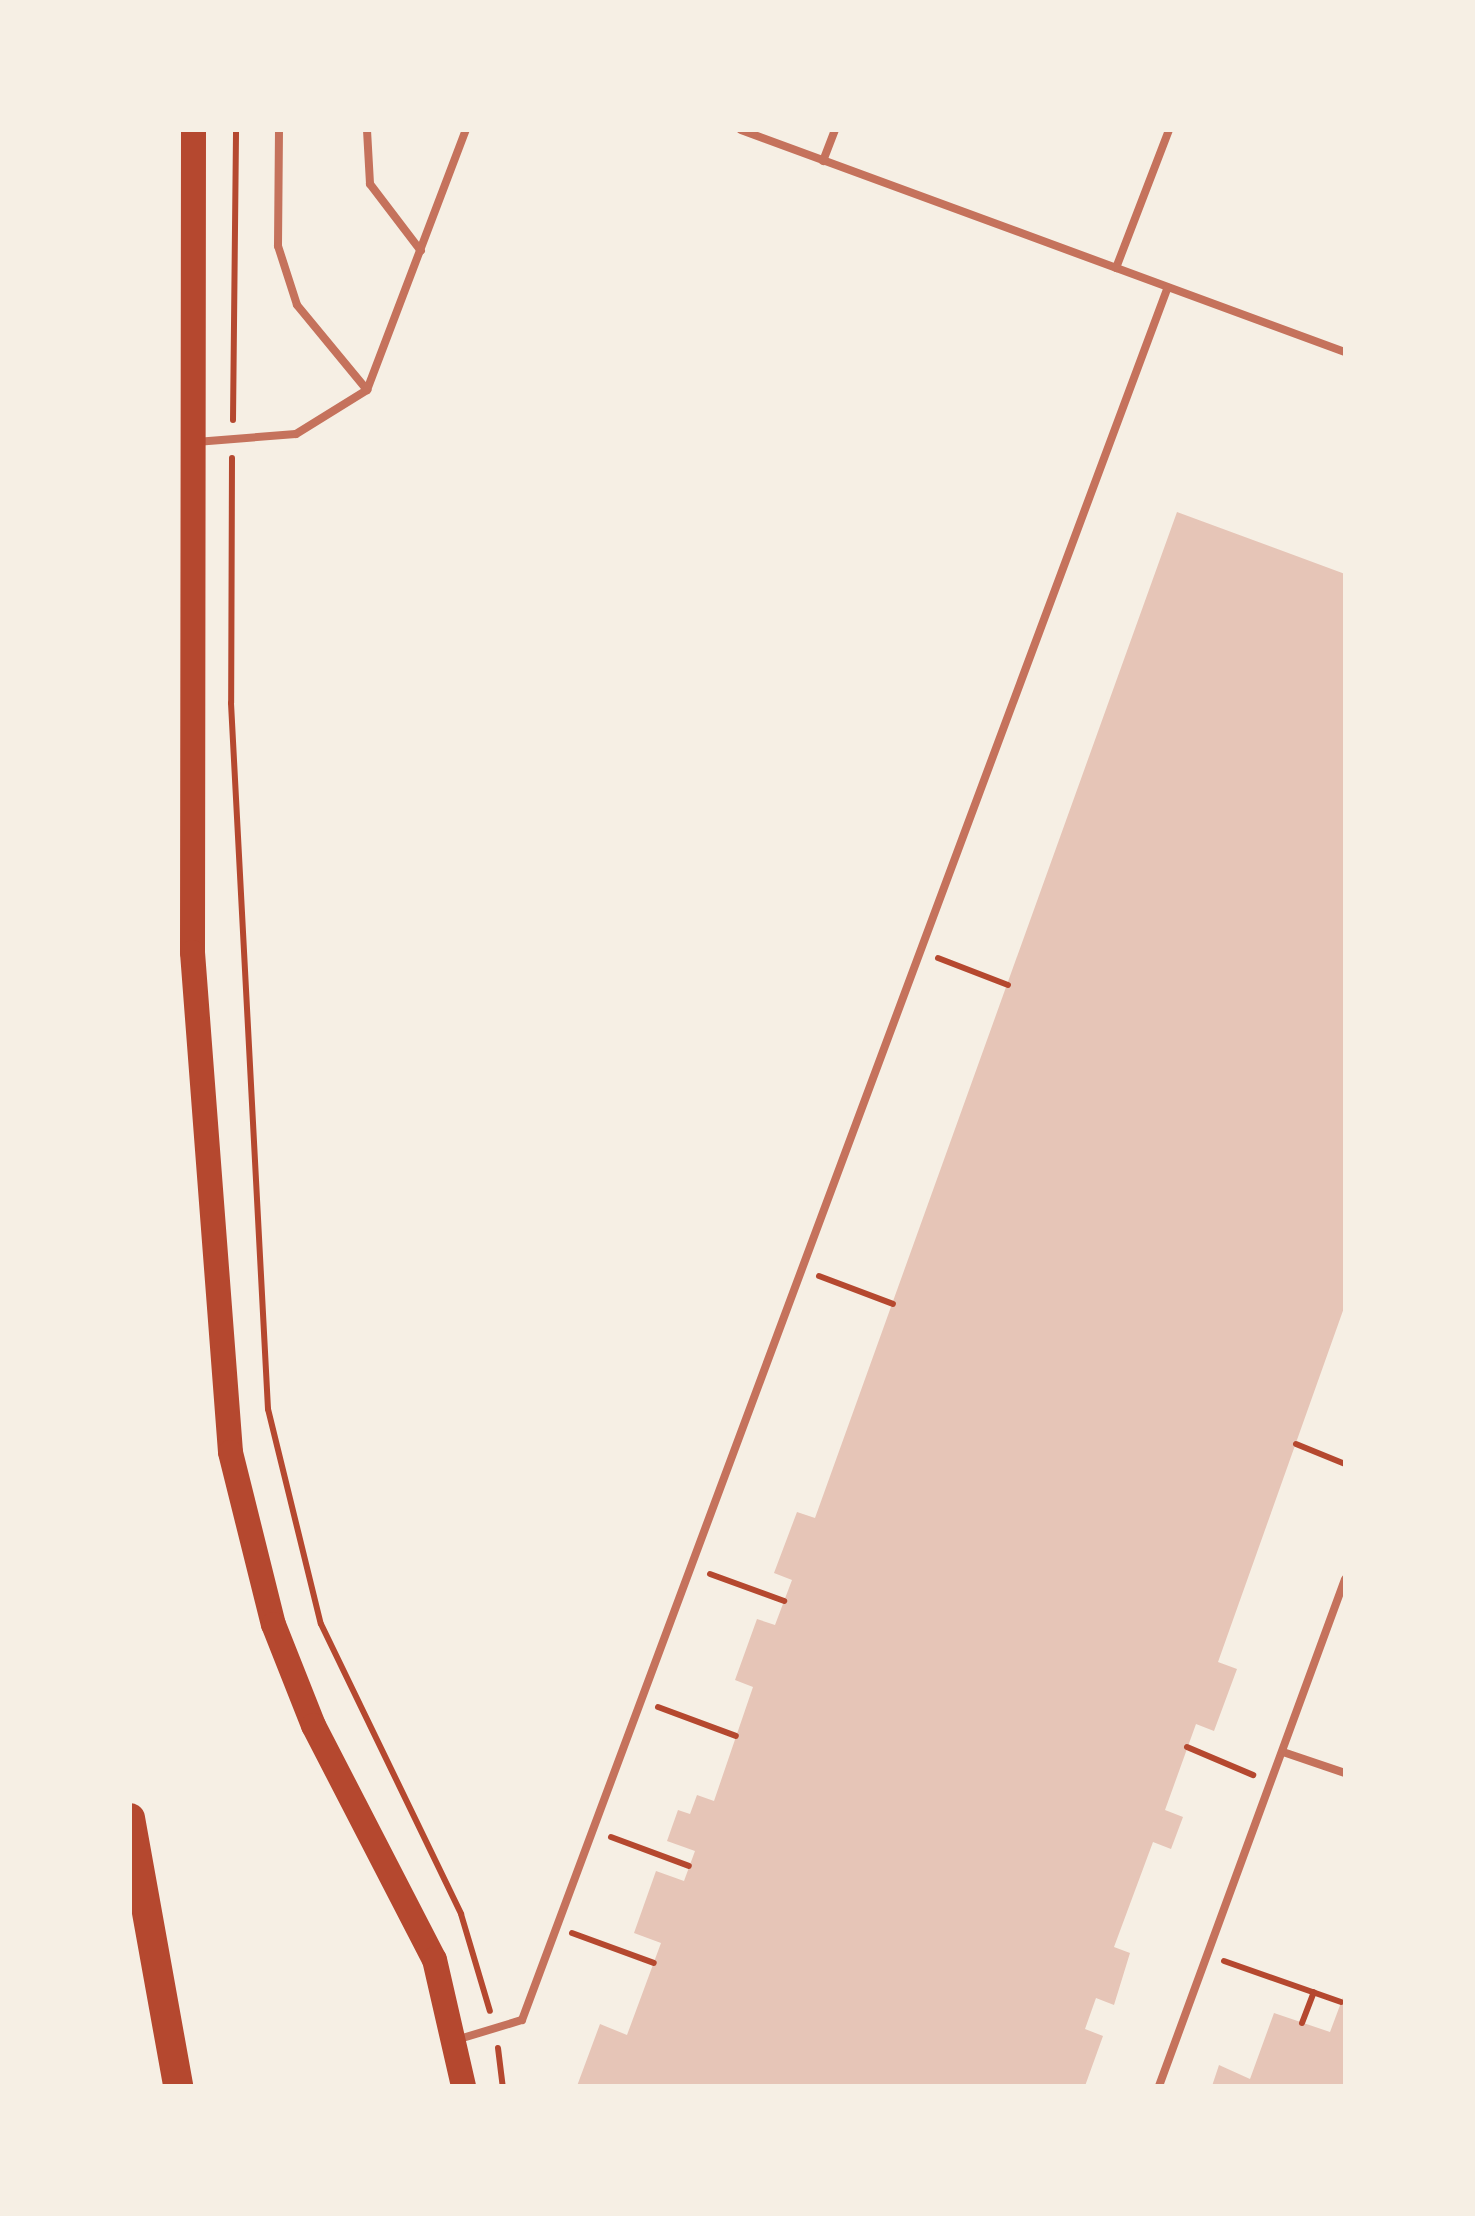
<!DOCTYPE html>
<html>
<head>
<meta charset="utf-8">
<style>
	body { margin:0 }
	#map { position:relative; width:1475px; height:2216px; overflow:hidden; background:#f6efe4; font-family:Overpass,sans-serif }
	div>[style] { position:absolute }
	.building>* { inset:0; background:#e6c5b7 }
	.path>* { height:6px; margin:-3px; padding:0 3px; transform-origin:3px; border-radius:3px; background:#b5482f }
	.service>* { height:8px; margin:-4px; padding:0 4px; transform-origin:4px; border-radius:4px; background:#c5725c }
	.primary>* { height:25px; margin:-12.5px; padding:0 12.5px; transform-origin:12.5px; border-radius:12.5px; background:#b5482f }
	.motorway>* { height:30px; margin:-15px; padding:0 15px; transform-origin:15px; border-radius:15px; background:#b5482f }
	span { translate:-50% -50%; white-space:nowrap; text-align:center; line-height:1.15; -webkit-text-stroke:8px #f6efe4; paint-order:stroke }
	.frame { position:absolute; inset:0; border:132px solid #f6efe4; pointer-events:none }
</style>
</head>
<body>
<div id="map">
	<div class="building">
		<div style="clip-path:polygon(1177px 512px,1345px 574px,1345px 1305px,1218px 1662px,1237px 1669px,1214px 1731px,1196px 1724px,1165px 1810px,1183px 1817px,1171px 1849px,1153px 1842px,1114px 1947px,1130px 1953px,1114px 2005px,1096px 1998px,1085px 2029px,1103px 2036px,1085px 2086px,577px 2086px,600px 2024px,627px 2035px,661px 1943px,634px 1933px,656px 1871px,684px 1881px,695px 1851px,667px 1841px,678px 1810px,690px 1814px,697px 1795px,714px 1801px,753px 1687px,735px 1680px,757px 1619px,775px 1625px,792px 1580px,774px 1573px,797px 1512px,815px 1518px)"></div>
		<div style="clip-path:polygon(1345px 1992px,1345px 2086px,1212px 2086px,1219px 2065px,1250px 2079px,1274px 2013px,1330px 2032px)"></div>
	</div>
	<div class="path">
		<div style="left:233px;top:420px;width:290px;rotate:-89.4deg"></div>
		<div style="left:232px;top:458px;width:245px;rotate:90.2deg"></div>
		<div style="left:231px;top:703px;width:707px;rotate:87deg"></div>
		<div style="left:268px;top:1409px;width:221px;rotate:76.2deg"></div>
		<div style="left:321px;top:1624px;width:322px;rotate:64.2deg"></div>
		<div style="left:461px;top:1914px;width:101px;rotate:73.4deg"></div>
		<div style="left:938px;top:958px;width:75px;rotate:21.1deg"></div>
		<div style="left:819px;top:1276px;width:79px;rotate:20.7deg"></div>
		<div style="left:1296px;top:1444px;width:53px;rotate:22.2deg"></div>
		<div style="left:710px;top:1574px;width:79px;rotate:20deg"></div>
		<div style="left:658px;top:1707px;width:83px;rotate:20.4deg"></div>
		<div style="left:1187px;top:1747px;width:72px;rotate:23deg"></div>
		<div style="left:611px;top:1837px;width:83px;rotate:20.4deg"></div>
		<div style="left:572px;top:1933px;width:87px;rotate:20.1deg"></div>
		<div style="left:1224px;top:1961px;width:124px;rotate:19.3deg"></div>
		<div style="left:1302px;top:2023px;width:33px;rotate:-69deg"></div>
		<div style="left:498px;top:2048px;width:38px;rotate:83deg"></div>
	</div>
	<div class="service">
		<div style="left:279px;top:130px;width:116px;rotate:90.5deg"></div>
		<div style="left:278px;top:246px;width:62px;rotate:72.1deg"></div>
		<div style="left:297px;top:305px;width:110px;rotate:50.5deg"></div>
		<div style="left:367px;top:130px;width:54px;rotate:86.8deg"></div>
		<div style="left:370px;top:184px;width:84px;rotate:52.7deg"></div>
		<div style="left:741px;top:130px;width:644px;rotate:20.18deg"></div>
		<div style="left:823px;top:161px;width:33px;rotate:-69deg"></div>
		<div style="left:1116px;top:268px;width:148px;rotate:-69deg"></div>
		<div style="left:196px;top:442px;width:100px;rotate:-4.6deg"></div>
		<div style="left:296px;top:434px;width:84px;rotate:-31.8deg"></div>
		<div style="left:367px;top:390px;width:278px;rotate:-69.2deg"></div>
		<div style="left:1283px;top:1752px;width:65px;rotate:18.7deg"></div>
		<div style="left:456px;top:2040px;width:69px;rotate:-16.9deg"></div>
		<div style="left:522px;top:2020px;width:1849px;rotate:-69.56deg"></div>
		<div style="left:1159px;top:2086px;width:540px;rotate:-69.85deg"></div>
	</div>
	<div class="primary">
		<div style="left:193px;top:130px;width:822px;rotate:90.07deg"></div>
		<div style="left:192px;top:952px;width:501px;rotate:85.65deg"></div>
		<div style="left:230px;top:1452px;width:177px;rotate:76deg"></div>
		<div style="left:273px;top:1624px;width:109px;rotate:68.4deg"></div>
		<div style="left:313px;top:1725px;width:263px;rotate:62.7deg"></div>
		<div style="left:434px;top:1959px;width:130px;rotate:77.1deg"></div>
	</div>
	<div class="motorway">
		<div style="left:130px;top:1818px;width:272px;rotate:79.8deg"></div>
	</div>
	<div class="frame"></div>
</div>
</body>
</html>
